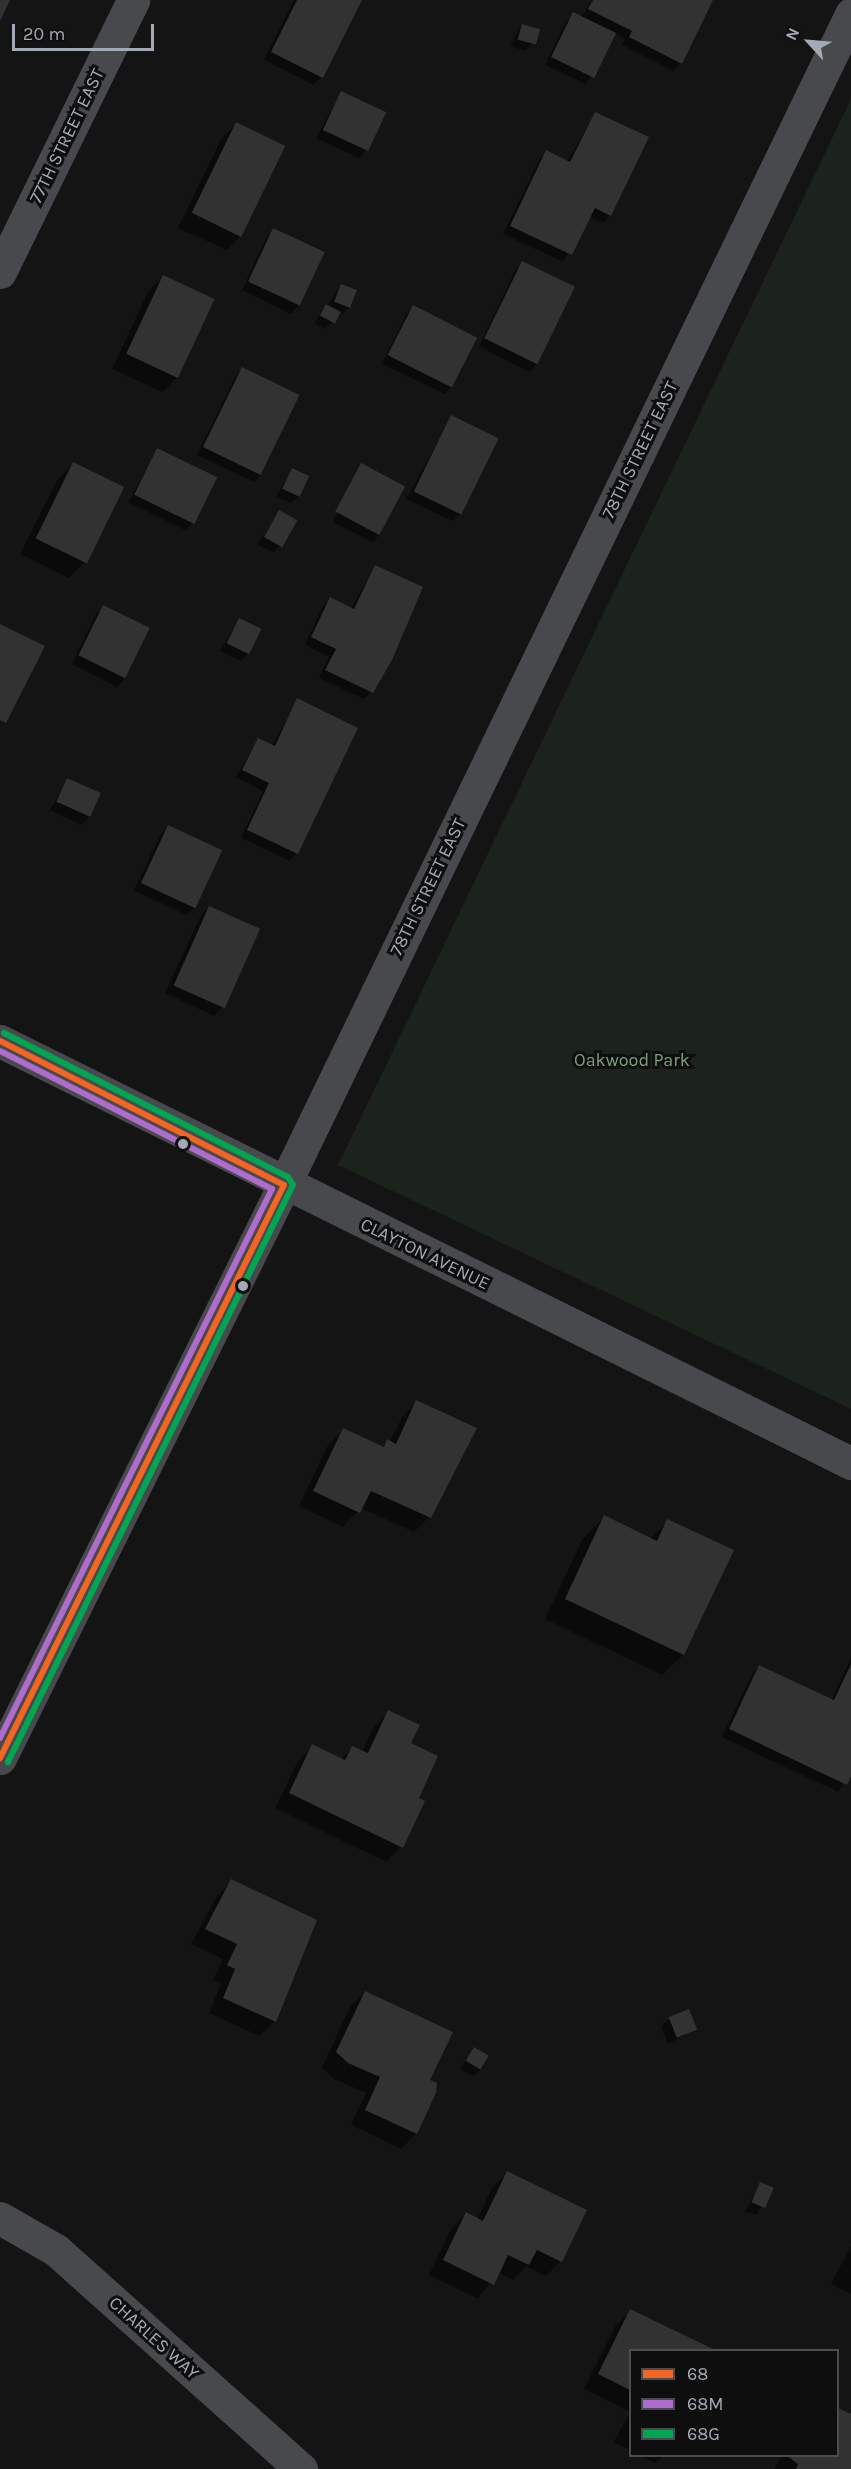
<!DOCTYPE html>
<html>
<head>
<meta charset="utf-8">
<style>
	body { margin:0 }
	#map { position:relative; width:851px; height:2469px; overflow:hidden; background:#141414; font-family:Karla,sans-serif }
	div>[style] { position:absolute }
	.green>* { inset:0; background:#1c221c }
	.shadow>* { inset:0; background:#0007; transform-origin:0 0 }
	.building>* { inset:0; background:#323233; transform-origin:0 0 }
	.minor>* { height:33px; margin:-16.5px; padding:0 16.5px; transform-origin:16.5px; border-radius:16.5px; background:#48494d }
	.bus-1>* { height:6px; margin:-3px; padding:0 3px; transform-origin:3px; border-radius:3px; background:#f26522 }
	.bus-2>* { height:6px; margin:-3px; padding:0 3px; transform-origin:3px; border-radius:3px; background:#b06ccc }
	.bus-3>* { height:6px; margin:-3px; padding:0 3px; transform-origin:3px; border-radius:3px; background:#00a651 }
	.dots>* { width:16px; height:16px; translate:-50% -50%; box-sizing:border-box; border:3px solid #0e0e0f; border-radius:50% }
	span { translate:-50% -50%; white-space:nowrap; text-align:center; line-height:1.15; -webkit-text-stroke:6px #0e0e0f; paint-order:stroke }
	.street-label { font-size:18px; color:#a4aab5 }
	.park-label { font-size:18px; color:#7ba17b }
	.legend { position:absolute; left:629px; top:2349px; width:210px; height:108px; box-sizing:border-box; background:#0e0e0f; border:2px solid #4a4c51; margin:0; padding:8px 10px; list-style:none; font-size:18px; color:#a4aab5 }
	.legend li { display:flex; align-items:center; gap:12px; height:30px }
	.legend b { width:30px; border:2px solid #4a4c51 }
	.north { position:absolute; left:779px; top:12px; width:60px; height:60px; -webkit-text-stroke:4px #0e0e0f; paint-order:stroke; rotate:296deg; font-size:16px; font-weight:700; line-height:24px; text-align:center; color:#a4aab5 }
	.north::after { content:''; display:block; margin:auto; width:21px; height:27px; background:#a4aab5; clip-path:polygon(50% 0,100% 100%,50% 72%,0 100%) }
	.scale { position:absolute; left:12px; top:24px; width:142px; height:27px; box-sizing:border-box; border:3px solid #a4aab5; border-top:0; padding-left:8px; font-size:18px; line-height:21px; white-space:nowrap; color:#a4aab5; -webkit-text-stroke:4px #0e0e0f; paint-order:stroke }
</style>
</head>
<body>
<div id="map">
	<div class="green">
		<div style="clip-path:polygon(851px 99px,851px 1409px,338px 1165px)"></div>
	</div>
	<div class="shadow">
		<div style="clip-path:polygon(294px 0,360px 0,321px 77px,314px 85px,264px 60px)"></div>
		<div style="clip-path:polygon(592px 0,711px 0,681px 63px,673px 71px,622px 45px,625px 39px,615px 33px,586px 84px,545px 65px,566px 22px,574px 14px,581px 18px)"></div>
		<div style="clip-path:polygon(522px 25px,532px 44px,525px 51px,510px 46px)"></div>
		<div style="clip-path:polygon(341px 93px,366px 151px,359px 158px,316px 138px)"></div>
		<div style="clip-path:polygon(595px 114px,610px 215px,603px 223px,589px 216px,563px 262px,503px 234px,539px 160px,546px 152px,567px 162px)"></div>
		<div style="clip-path:polygon(236px 124px,242px 235px,227px 250px,178px 228px,221px 139px)"></div>
		<div style="clip-path:polygon(274px 230px,298px 307px,290px 314px,242px 290px,266px 238px)"></div>
		<div style="clip-path:polygon(522px 263px,537px 364px,529px 372px,479px 346px,515px 271px)"></div>
		<div style="clip-path:polygon(163px 277px,213px 300px,177px 378px,162px 392px,112px 369px,148px 292px)"></div>
		<div style="clip-path:polygon(341px 286px,350px 307px,325px 329px,314px 323px)"></div>
		<div style="clip-path:polygon(413px 307px,452px 386px,445px 394px,382px 364px,406px 315px)"></div>
		<div style="clip-path:polygon(242px 369px,298px 395px,261px 474px,254px 482px,197px 455px,235px 377px)"></div>
		<div style="clip-path:polygon(452px 417px,461px 514px,453px 521px,406px 499px)"></div>
		<div style="clip-path:polygon(158px 450px,193px 523px,185px 530px,128px 502px)"></div>
		<div style="clip-path:polygon(73px 464px,84px 563px,69px 578px,20px 554px,58px 479px)"></div>
		<div style="left:362px;top:465px;width:46px;height:64px;rotate:27deg"></div>
		<div style="clip-path:polygon(292px 470px,299px 496px,291px 503px,276px 497px)"></div>
		<div style="clip-path:polygon(280px 512px,281px 544px,274px 552px,257px 545px)"></div>
		<div style="clip-path:polygon(375px 566px,371px 692px,364px 699px,319px 678px,329px 657px,305px 645px,322px 607px,330px 599px,351px 609px)"></div>
		<div style="clip-path:polygon(103px 607px,124px 680px,117px 687px,72px 664px,96px 614px)"></div>
		<div style="clip-path:polygon(240px 619px,248px 654px,241px 661px,220px 651px)"></div>
		<div style="clip-path:polygon(298px 700px,297px 853px,290px 861px,241px 838px,263px 791px,236px 777px,258px 740px,272px 746px)"></div>
		<div style="clip-path:polygon(68px 779px,89px 817px,81px 825px,50px 810px)"></div>
		<div style="clip-path:polygon(169px 827px,220px 851px,194px 908px,186px 915px,134px 890px,161px 834px)"></div>
		<div style="clip-path:polygon(209px 907px,222px 1008px,214px 1016px,165px 993px,201px 915px)"></div>
		<div style="clip-path:polygon(417px 1402px,429px 1517px,414px 1532px,361px 1508px,343px 1527px,299px 1506px,328px 1445px,343px 1430px,381px 1447px,390px 1442px,402px 1417px)"></div>
		<div style="clip-path:polygon(604px 1517px,650px 1539px,668px 1521px,732px 1551px,683px 1655px,662px 1675px,545px 1619px,583px 1538px)"></div>
		<div style="clip-path:polygon(851px 1658px,851px 1773px,838px 1792px,722px 1737px,752px 1674px,760px 1667px,831px 1701px)"></div>
		<div style="clip-path:polygon(389px 1712px,409px 1744px,417px 1798px,401px 1847px,386px 1862px,275px 1808px,298px 1761px,313px 1746px,341px 1759px,353px 1747px,362px 1752px,374px 1727px)"></div>
		<div style="clip-path:polygon(232px 1881px,275px 2021px,260px 2036px,209px 2013px,221px 1984px,213px 1980px,223px 1959px,191px 1944px,217px 1896px)"></div>
		<div style="clip-path:polygon(365px 1992px,435px 2092px,416px 2134px,401px 2149px,351px 2125px,366px 2093px,333px 2078px,322px 2068px,350px 2007px)"></div>
		<div style="clip-path:polygon(669px 2019px,695px 2029px,668px 2044px,661px 2026px)"></div>
		<div style="clip-path:polygon(474px 2049px,482px 2068px,474px 2076px,460px 2069px)"></div>
		<div style="clip-path:polygon(507px 2173px,561px 2261px,546px 2276px,526px 2266px,513px 2280px,498px 2272px,478px 2299px,429px 2275px,451px 2229px,466px 2214px,477px 2220px,492px 2188px)"></div>
		<div style="clip-path:polygon(761px 2184px,772px 2189px,756px 2215px,745px 2211px)"></div>
		<div style="clip-path:polygon(851px 2246px,851px 2294px,831px 2284px)"></div>
		<div style="clip-path:polygon(631px 2310px,711px 2349px,630px 2350px,630px 2450px,614px 2442px,630px 2412px,584px 2389px,616px 2325px)"></div>
		<div style="clip-path:polygon(838px 2409px,851px 2416px,851px 2469px,774px 2469px,782px 2456px,838px 2456px)"></div>
		<div style="clip-path:polygon(641px 2456px,663px 2456px,656px 2463px)"></div>
	</div>
	<div class="building">
		<div style="clip-path:polygon(0 0,10px 0,0 21px)"></div>
		<div style="clip-path:polygon(297px 0,362px 0,323px 78px,271px 52px)"></div>
		<div style="clip-path:polygon(593px 0,713px 0,682px 64px,629px 37px,632px 31px,588px 9px)"></div>
		<div style="left:573px;top:12px;width:48px;height:50px;rotate:26deg"></div>
		<div style="left:522px;top:24px;width:19px;height:16px;rotate:16deg"></div>
		<div style="left:341px;top:91px;width:50px;height:43px;rotate:25deg"></div>
		<div style="clip-path:polygon(595px 112px,649px 137px,611px 216px,595px 208px,572px 255px,510px 226px,546px 150px,570px 162px)"></div>
		<div style="left:236px;top:122px;width:55px;height:101px;rotate:26deg"></div>
		<div style="left:273px;top:228px;width:57px;height:59px;rotate:25deg"></div>
		<div style="left:522px;top:261px;width:59px;height:86px;rotate:26deg"></div>
		<div style="left:163px;top:275px;width:57px;height:87px;rotate:25deg"></div>
		<div style="left:341px;top:284px;width:17px;height:19px;rotate:21deg"></div>
		<div style="left:326px;top:304px;width:17px;height:13px;rotate:28deg"></div>
		<div style="left:413px;top:305px;width:72px;height:56px;rotate:27deg"></div>
		<div style="left:242px;top:367px;width:64px;height:89px;rotate:26deg"></div>
		<div style="left:451px;top:415px;width:53px;height:85px;rotate:26deg"></div>
		<div style="left:157px;top:448px;width:67px;height:52px;rotate:26deg"></div>
		<div style="left:73px;top:462px;width:57px;height:85px;rotate:26deg"></div>
		<div style="left:361px;top:463px;width:50px;height:55px;rotate:28deg"></div>
		<div style="left:292px;top:468px;width:19px;height:23px;rotate:25deg"></div>
		<div style="left:279px;top:510px;width:21px;height:31px;rotate:29deg"></div>
		<div style="clip-path:polygon(375px 565px,423px 587px,392px 660px,373px 693px,325px 670px,336px 649px,311px 637px,330px 597px,354px 609px)"></div>
		<div style="left:103px;top:605px;width:52px;height:56px;rotate:26deg"></div>
		<div style="left:239px;top:618px;width:25px;height:28px;rotate:26deg"></div>
		<div style="clip-path:polygon(0 624px,45px 646px,6px 723px,0 720px)"></div>
		<div style="clip-path:polygon(297px 698px,358px 728px,298px 854px,247px 830px,269px 783px,242px 770px,258px 738px,275px 746px)"></div>
		<div style="left:67px;top:778px;width:37px;height:26px;rotate:24deg"></div>
		<div style="left:168px;top:825px;width:60px;height:64px;rotate:25deg"></div>
		<div style="left:209px;top:906px;width:56px;height:87px;rotate:24deg"></div>
		<div style="clip-path:polygon(416px 1400px,477px 1428px,431px 1518px,371px 1491px,360px 1513px,313px 1491px,343px 1428px,384px 1447px,387px 1439px,396px 1444px)"></div>
		<div style="clip-path:polygon(604px 1515px,657px 1541px,667px 1519px,734px 1550px,684px 1655px,565px 1599px)"></div>
		<div style="clip-path:polygon(851px 1664px,851px 1776px,847px 1785px,729px 1729px,759px 1665px,834px 1700px)"></div>
		<div style="clip-path:polygon(388px 1710px,420px 1725px,411px 1743px,438px 1756px,419px 1798px,425px 1801px,403px 1848px,289px 1793px,312px 1744px,345px 1760px,352px 1746px,368px 1753px)"></div>
		<div style="clip-path:polygon(231px 1879px,317px 1920px,276px 2022px,223px 1998px,235px 1969px,227px 1965px,237px 1944px,205px 1929px)"></div>
		<div style="clip-path:polygon(365px 1991px,453px 2032px,430px 2080px,437px 2083px,436px 2093px,417px 2134px,365px 2110px,380px 2077px,348px 2063px,336px 2052px)"></div>
		<div style="left:689px;top:2009px;width:22px;height:22px;rotate:68deg"></div>
		<div style="left:474px;top:2047px;width:17px;height:16px;rotate:31deg"></div>
		<div style="clip-path:polygon(507px 2171px,587px 2210px,562px 2262px,537px 2250px,529px 2265px,508px 2255px,494px 2285px,443px 2260px,466px 2212px,483px 2221px)"></div>
		<div style="left:760px;top:2182px;width:15px;height:22px;rotate:23deg"></div>
		<div style="clip-path:polygon(630px 2309px,713px 2349px,712px 2350px,630px 2350px,630px 2390px,598px 2374px)"></div>
		<div style="clip-path:polygon(838px 2408px,851px 2414px,851px 2469px,796px 2469px,798px 2464px,787px 2456px,838px 2456px)"></div>
	</div>
	<div class="minor">
		<div style="left:0;top:272px;width:303px;rotate:-63.9deg"></div>
		<div style="left:0;top:1041px;width:950px;rotate:26.38deg"></div>
		<div style="left:0;top:1758px;width:640px;rotate:-63.64deg"></div>
		<div style="left:284px;top:1185px;width:1301px;rotate:-64.16deg"></div>
		<div style="left:0;top:2218px;width:64px;rotate:29.7deg"></div>
		<div style="left:56px;top:2250px;width:329px;rotate:41.8deg"></div>
	</div>
	<div class="bus-1">
		<div style="left:0;top:1041px;width:318px;rotate:26.9deg"></div>
		<div style="left:284px;top:1185px;width:640px;rotate:116.36deg"></div>
	</div>
	<div class="bus-2">
		<div style="left:0;top:1051px;width:305px;rotate:26.9deg"></div>
		<div style="left:272px;top:1189px;width:613px;rotate:116.36deg"></div>
	</div>
	<div class="bus-3">
		<div style="left:4px;top:1033px;width:318px;rotate:26.9deg"></div>
		<div style="left:288px;top:1177px;width:9px;rotate:58deg"></div>
		<div style="left:293px;top:1185px;width:644px;rotate:116.29deg"></div>
	</div>
	<div class="dots">
		<div style="left:183px;top:1144px;background:#a4aab5"></div>
		<div style="left:243px;top:1286px;background:#a4aab5"></div>
	</div>
	<div class="street-label">
		<span style="left:67px;top:136px;rotate:-64deg">77TH STREET EAST</span>
		<span style="left:640px;top:450px;rotate:-64deg">78TH STREET EAST</span>
		<span style="left:428px;top:887px;rotate:-64deg">78TH STREET EAST</span>
		<span style="left:425px;top:1254px;rotate:26deg">CLAYTON AVENUE</span>
		<span style="left:154px;top:2338px;rotate:42deg">CHARLES WAY</span>
	</div>
	<div class="park-label">
		<span style="left:632px;top:1060px">Oakwood Park</span>
	</div>
	<ul class="legend">
	<li><b style="height:8px;background:#f26522"></b>68</li>
	<li><b style="height:8px;background:#b06ccc"></b>68M</li>
	<li><b style="height:8px;background:#00a651"></b>68G</li>
	</ul>
	<div class="north">N</div>
	<div class="scale">20 m</div>
</div>
</body>
</html>
